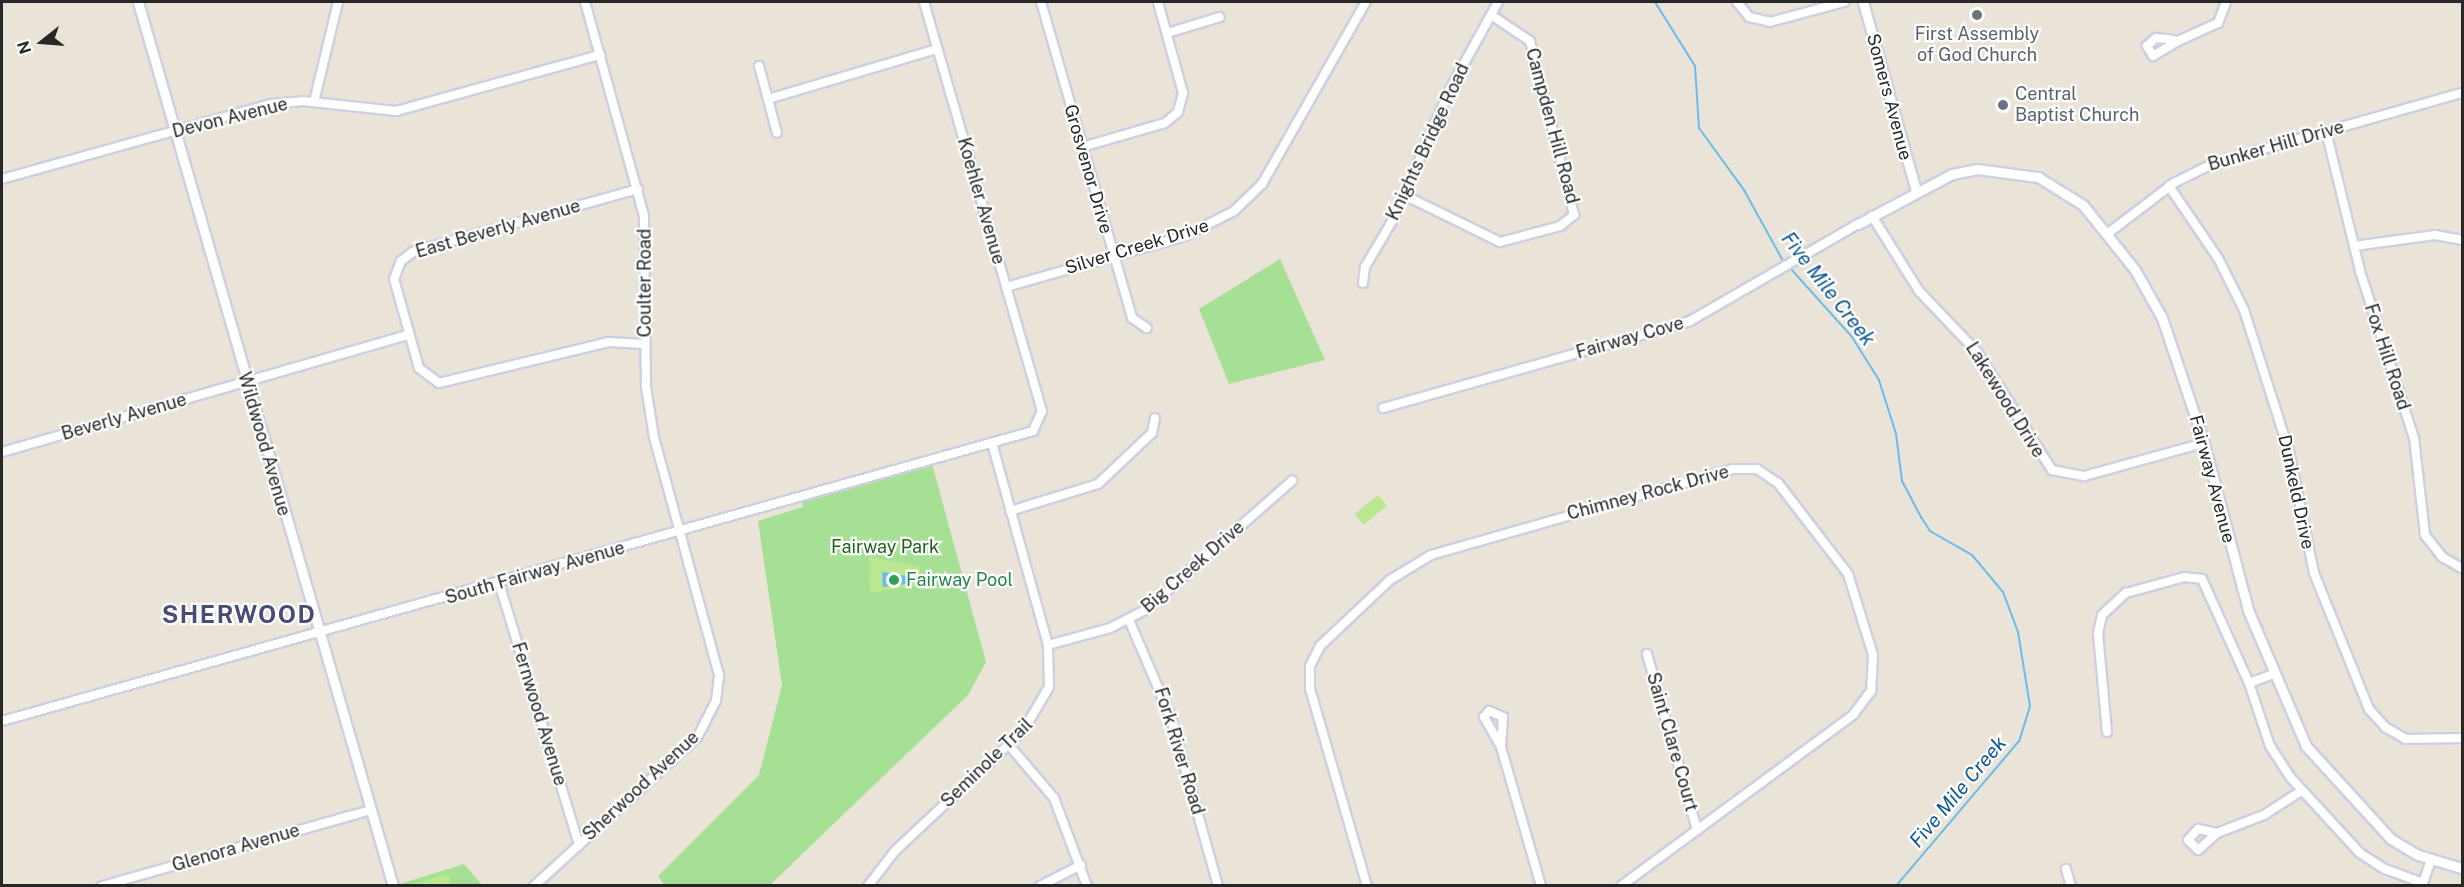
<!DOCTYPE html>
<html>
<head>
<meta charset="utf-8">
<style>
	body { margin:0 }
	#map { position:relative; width:2464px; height:887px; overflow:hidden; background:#eae4d8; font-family:"Public Sans",sans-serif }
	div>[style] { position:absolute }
	.green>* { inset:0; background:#a6e095 }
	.pitch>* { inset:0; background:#b9e890; transform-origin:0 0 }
	.water>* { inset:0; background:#6bbcec }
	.stream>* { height:2px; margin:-1px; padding:0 1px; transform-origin:1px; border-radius:1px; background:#6bbcec }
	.roads { filter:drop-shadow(2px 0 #cecfe0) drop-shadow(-2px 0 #cecfe0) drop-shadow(0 2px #cecfe0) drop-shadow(0 -2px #cecfe0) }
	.minor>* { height:8px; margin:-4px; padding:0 4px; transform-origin:4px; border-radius:4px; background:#fff }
	.tertiary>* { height:9px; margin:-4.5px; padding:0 4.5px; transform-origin:4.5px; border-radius:4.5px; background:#fff }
	.dots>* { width:16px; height:16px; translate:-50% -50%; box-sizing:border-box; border:3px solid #fff; border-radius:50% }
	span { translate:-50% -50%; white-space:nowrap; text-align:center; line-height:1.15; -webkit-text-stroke:4.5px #fff; paint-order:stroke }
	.worship-label { font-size:18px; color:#5b616d }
	.left { translate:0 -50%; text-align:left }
	.street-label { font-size:18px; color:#272727 }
	.park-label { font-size:18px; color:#21611a }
	.leisure-label { font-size:18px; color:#27864d }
	.water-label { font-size:20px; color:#0f5893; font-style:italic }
	.district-label { font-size:24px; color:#494c76; font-weight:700; letter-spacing:1.5px }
	.frame { position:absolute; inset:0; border:3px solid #272727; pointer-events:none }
	.north { position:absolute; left:12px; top:12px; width:60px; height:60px; -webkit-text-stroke:4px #fff; paint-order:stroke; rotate:253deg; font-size:16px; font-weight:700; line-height:24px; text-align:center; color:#272727 }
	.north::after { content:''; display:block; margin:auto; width:21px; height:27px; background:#272727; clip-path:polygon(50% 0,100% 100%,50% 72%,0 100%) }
</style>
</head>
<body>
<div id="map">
	<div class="green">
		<div style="clip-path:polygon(1280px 259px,1325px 360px,1229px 384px,1199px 309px)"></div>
		<div style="clip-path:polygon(931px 460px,986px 662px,968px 695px,770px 885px,664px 885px,658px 876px,759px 775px,782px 685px,758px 521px,803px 507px,801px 496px)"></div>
		<div style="clip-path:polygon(464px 864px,482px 885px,393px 886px)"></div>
	</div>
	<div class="pitch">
		<div style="left:1378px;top:495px;width:14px;height:30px;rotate:51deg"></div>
		<div style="clip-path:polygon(869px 557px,920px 566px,920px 585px,870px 593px)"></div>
		<div style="clip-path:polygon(449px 874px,452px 885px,411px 885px)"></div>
	</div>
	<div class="water">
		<div style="clip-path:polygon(882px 572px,906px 576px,906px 584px,883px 587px)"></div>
	</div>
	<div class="stream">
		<div style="left:1655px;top:2px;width:75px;rotate:58deg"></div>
		<div style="left:1695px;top:66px;width:62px;rotate:86.3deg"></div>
		<div style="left:1699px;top:128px;width:77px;rotate:54deg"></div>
		<div style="left:1744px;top:190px;width:79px;rotate:61.2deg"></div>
		<div style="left:1782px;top:259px;width:105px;rotate:48.1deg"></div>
		<div style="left:1852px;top:337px;width:51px;rotate:57.9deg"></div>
		<div style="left:1879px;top:380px;width:57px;rotate:72.5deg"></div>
		<div style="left:1896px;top:434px;width:47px;rotate:82.7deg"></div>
		<div style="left:1902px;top:481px;width:41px;rotate:62.2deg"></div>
		<div style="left:1921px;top:517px;width:17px;rotate:57deg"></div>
		<div style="left:1930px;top:531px;width:48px;rotate:29.7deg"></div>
		<div style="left:1972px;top:555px;width:48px;rotate:50deg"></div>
		<div style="left:2003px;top:592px;width:43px;rotate:69.4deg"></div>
		<div style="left:2018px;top:632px;width:75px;rotate:80.8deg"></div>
		<div style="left:2030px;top:706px;width:37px;rotate:107deg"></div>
		<div style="left:2019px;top:741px;width:190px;rotate:130.3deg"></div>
	</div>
	<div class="roads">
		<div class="minor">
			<div style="left:1041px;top:2px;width:329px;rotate:73.9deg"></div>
			<div style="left:1132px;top:318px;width:18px;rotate:34deg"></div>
			<div style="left:1737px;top:2px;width:19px;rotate:51deg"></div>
			<div style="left:1749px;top:17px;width:22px;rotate:13deg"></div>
			<div style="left:1770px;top:22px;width:77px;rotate:-15.1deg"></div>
			<div style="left:1167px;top:33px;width:55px;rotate:-16.8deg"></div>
			<div style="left:2156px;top:38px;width:11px;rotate:5deg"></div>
			<div style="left:2167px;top:39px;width:11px;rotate:10deg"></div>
			<div style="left:2178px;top:41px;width:29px;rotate:149deg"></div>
			<div style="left:2153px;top:56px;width:12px;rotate:-121deg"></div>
			<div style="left:2147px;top:46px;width:12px;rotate:-42deg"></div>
			<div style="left:2178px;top:41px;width:44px;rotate:-24.2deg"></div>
			<div style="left:2218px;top:23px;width:22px;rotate:-69deg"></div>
			<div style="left:759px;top:66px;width:69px;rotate:75deg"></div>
			<div style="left:768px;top:99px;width:176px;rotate:-16.5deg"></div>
			<div style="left:314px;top:102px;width:103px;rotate:-76.5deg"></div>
			<div style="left:2326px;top:131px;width:144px;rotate:76.3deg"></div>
			<div style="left:2360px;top:271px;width:176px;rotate:72.1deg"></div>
			<div style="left:2414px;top:438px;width:98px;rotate:83.5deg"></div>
			<div style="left:2425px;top:535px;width:28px;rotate:52deg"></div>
			<div style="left:2442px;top:557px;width:23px;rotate:29deg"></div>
			<div style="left:1082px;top:147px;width:86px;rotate:-16.1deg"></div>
			<div style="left:1165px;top:123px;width:17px;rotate:-40deg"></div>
			<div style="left:1178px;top:112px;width:20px;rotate:-75deg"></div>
			<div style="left:1183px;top:93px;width:94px;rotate:-105.4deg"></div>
			<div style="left:2px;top:179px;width:278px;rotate:-15.6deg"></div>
			<div style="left:270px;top:104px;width:33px;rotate:-5deg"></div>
			<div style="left:303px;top:101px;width:94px;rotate:6.1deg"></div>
			<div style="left:396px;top:111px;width:212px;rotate:-15.4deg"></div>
			<div style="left:2169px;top:186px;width:87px;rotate:55.8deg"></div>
			<div style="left:2218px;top:258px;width:58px;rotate:63.4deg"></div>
			<div style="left:2244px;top:310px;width:148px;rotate:72.3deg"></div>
			<div style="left:2289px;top:451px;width:125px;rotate:78.4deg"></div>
			<div style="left:2314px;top:573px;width:147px;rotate:68deg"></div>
			<div style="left:2369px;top:709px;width:24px;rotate:48deg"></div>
			<div style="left:2385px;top:727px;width:24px;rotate:30deg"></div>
			<div style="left:2406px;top:739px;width:56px;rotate:-1deg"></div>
			<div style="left:638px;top:189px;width:234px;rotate:164.4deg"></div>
			<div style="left:413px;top:252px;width:15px;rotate:143deg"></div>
			<div style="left:401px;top:261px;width:19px;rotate:111deg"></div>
			<div style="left:394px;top:279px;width:92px;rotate:74.3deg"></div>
			<div style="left:419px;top:368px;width:25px;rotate:37deg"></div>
			<div style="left:439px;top:383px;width:174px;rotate:-13.6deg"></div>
			<div style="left:608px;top:342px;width:37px;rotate:3deg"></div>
			<div style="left:1404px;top:195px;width:107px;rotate:26.1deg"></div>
			<div style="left:1500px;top:242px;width:62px;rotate:-14.9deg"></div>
			<div style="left:1560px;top:226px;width:18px;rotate:-38deg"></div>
			<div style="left:1574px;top:215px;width:179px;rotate:-104.2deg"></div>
			<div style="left:1530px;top:41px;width:47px;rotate:-146.3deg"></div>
			<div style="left:1872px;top:216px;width:89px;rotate:57.9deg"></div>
			<div style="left:1919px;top:291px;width:84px;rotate:46.4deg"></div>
			<div style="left:1977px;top:352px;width:140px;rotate:57.6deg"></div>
			<div style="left:2052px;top:470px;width:33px;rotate:11deg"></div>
			<div style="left:2084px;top:476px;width:124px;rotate:-15.4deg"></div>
			<div style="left:2107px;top:234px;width:84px;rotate:-37.3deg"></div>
			<div style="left:2174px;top:183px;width:45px;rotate:-26.6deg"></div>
			<div style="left:2214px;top:163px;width:258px;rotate:-15.8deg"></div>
			<div style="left:2354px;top:246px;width:82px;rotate:-7.7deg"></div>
			<div style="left:2435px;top:235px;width:27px;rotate:10deg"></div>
			<div style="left:1363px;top:283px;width:16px;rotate:-83deg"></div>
			<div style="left:1365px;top:267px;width:59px;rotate:-59.5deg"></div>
			<div style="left:1395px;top:216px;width:138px;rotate:-66.6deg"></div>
			<div style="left:1450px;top:89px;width:99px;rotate:-61.1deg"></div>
			<div style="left:1006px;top:287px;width:186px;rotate:-15.9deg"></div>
			<div style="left:1185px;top:236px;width:55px;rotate:-27deg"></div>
			<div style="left:1234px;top:211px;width:39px;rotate:-44deg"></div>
			<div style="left:1262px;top:184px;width:210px;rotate:-60.3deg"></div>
			<div style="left:1383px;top:408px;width:319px;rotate:-15.8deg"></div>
			<div style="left:1690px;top:321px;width:194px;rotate:-30deg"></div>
			<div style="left:2px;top:452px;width:423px;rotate:-16.1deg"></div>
			<div style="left:1010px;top:511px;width:92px;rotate:-17.1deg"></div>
			<div style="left:1098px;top:484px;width:74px;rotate:-43.4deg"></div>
			<div style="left:1152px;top:433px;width:15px;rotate:-79deg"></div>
			<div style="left:499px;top:583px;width:274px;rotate:73deg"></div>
			<div style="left:1129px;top:620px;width:103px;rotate:66.7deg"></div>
			<div style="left:1170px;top:715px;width:178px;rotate:74.3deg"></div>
			<div style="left:1048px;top:645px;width:64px;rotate:-15.3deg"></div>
			<div style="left:1110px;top:628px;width:39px;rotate:-27deg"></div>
			<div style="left:1145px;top:610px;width:196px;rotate:-41.3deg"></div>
			<div style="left:1647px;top:654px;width:183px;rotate:74.1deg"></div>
			<div style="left:2249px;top:683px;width:27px;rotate:-20deg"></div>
			<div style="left:2px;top:721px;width:1071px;rotate:-15.71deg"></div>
			<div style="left:1033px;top:431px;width:22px;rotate:-66deg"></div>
			<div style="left:1042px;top:411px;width:426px;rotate:-106.1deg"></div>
			<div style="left:2107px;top:732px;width:99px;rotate:-95.2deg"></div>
			<div style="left:2098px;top:633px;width:18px;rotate:-77deg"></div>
			<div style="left:2102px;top:615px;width:33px;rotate:-43deg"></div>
			<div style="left:2126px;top:593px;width:60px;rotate:-15.4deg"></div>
			<div style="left:2184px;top:577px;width:18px;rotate:6deg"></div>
			<div style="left:2202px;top:579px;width:114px;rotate:65.7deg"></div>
			<div style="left:2249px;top:683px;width:66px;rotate:71.6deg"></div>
			<div style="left:2270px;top:746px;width:37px;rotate:57deg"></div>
			<div style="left:2290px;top:777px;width:103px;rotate:47.4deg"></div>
			<div style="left:2360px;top:853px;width:30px;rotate:33deg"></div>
			<div style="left:2385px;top:869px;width:40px;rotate:20.2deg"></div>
			<div style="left:1008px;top:744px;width:71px;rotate:49.6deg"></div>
			<div style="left:1054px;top:798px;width:94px;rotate:69.4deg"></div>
			<div style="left:1501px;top:747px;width:30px;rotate:-86deg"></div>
			<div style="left:1503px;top:717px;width:15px;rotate:-157deg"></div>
			<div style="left:1489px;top:711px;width:8px;rotate:130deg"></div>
			<div style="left:1484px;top:717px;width:34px;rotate:60deg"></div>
			<div style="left:1501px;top:747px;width:145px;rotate:73.9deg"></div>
			<div style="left:2198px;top:829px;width:19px;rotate:12deg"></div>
			<div style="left:2217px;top:833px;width:25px;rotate:138deg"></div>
			<div style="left:2198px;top:850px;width:14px;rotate:-135deg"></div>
			<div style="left:2188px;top:840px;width:15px;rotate:-48deg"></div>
			<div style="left:2217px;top:833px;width:50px;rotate:-21deg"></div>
			<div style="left:2264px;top:815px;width:44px;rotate:-33deg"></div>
			<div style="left:2066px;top:869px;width:18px;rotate:74deg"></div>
			<div style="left:102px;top:886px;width:280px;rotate:-15.8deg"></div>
			<div style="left:534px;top:886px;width:222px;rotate:-42.4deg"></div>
			<div style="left:698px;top:736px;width:39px;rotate:-63deg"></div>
			<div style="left:716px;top:701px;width:26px;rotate:-83deg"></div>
			<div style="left:719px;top:675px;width:247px;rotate:-105.3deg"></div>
			<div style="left:654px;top:437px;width:51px;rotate:-99.1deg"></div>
			<div style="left:646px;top:387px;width:171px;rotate:-90.7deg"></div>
			<div style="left:644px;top:216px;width:222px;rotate:-105.4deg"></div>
			<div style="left:868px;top:886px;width:44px;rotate:-52.4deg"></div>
			<div style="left:895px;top:851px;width:175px;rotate:-43.2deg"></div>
			<div style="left:1023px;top:731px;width:51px;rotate:-59.4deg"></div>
			<div style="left:1049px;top:687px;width:42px;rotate:-91.4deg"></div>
			<div style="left:1048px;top:645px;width:210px;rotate:-105.5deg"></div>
			<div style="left:1040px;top:886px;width:46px;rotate:-27.1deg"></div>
			<div style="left:1367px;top:886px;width:205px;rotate:-106.1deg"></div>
			<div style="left:1310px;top:689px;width:23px;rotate:-90deg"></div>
			<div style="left:1310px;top:666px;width:22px;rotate:-63deg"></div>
			<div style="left:1320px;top:646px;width:96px;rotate:-43.3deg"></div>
			<div style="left:1390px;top:580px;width:48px;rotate:-31.4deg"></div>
			<div style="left:1431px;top:555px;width:313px;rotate:-15.9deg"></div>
			<div style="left:1732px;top:469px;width:25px"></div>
			<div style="left:1757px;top:469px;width:25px;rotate:34deg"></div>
			<div style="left:1778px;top:483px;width:115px;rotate:52.4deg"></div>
			<div style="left:1848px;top:574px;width:85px;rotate:72.8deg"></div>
			<div style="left:1873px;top:655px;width:36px;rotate:93deg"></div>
			<div style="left:1871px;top:691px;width:30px;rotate:127deg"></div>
			<div style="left:1853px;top:715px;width:288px;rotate:143.6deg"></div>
			<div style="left:2422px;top:886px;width:28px;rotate:-71deg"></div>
		</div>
		<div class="tertiary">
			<div style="left:138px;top:2px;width:920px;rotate:73.91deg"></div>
			<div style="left:1863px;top:2px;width:196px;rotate:74.3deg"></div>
			<div style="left:1858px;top:224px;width:106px;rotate:-28deg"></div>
			<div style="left:1952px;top:174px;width:25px;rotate:-11deg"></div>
			<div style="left:1977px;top:169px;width:62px;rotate:7.5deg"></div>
			<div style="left:2038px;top:177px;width:53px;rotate:31.9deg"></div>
			<div style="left:2083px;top:205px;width:83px;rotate:51.3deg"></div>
			<div style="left:2135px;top:270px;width:55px;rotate:60.6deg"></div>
			<div style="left:2162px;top:318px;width:132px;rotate:71.4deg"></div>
			<div style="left:2204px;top:443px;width:173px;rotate:75.2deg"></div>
			<div style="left:2248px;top:610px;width:148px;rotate:66.9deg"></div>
			<div style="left:2306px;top:746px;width:126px;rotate:47.6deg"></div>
			<div style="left:2391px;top:839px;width:31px;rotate:31deg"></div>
			<div style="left:2418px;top:855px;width:46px;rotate:16.5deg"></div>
		</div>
	</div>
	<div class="dots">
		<div style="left:1977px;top:15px;background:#6b7280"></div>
		<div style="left:2003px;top:105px;background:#6b7280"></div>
		<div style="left:894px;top:580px;background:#2e9e5b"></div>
	</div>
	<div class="worship-label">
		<span style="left:1977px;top:45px">First Assembly<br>of God Church</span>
		<span class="left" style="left:2015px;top:105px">Central<br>Baptist Church</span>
	</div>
	<div class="street-label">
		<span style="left:1889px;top:97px;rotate:75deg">Somers Avenue</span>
		<span style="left:230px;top:118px;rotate:-14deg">Devon Avenue</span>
		<span style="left:1552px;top:126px;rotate:75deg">Campden Hill Road</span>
		<span style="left:1428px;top:142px;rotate:-65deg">Knights Bridge Road</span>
		<span style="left:2276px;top:146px;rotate:-16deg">Bunker Hill Drive</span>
		<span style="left:1088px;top:169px;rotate:74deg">Grosvenor Drive</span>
		<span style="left:981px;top:201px;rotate:74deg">Koehler Avenue</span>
		<span style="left:498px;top:229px;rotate:-16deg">East Beverly Avenue</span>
		<span style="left:1137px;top:247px;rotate:-17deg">Silver Creek Drive</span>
		<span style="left:645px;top:283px;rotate:-90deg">Coulter Road</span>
		<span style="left:1630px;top:338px;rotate:-16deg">Fairway Cove</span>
		<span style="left:2387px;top:357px;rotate:72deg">Fox Hill Road</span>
		<span style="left:2005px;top:400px;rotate:58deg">Lakewood Drive</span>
		<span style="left:124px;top:417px;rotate:-16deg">Beverly Avenue</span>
		<span style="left:264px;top:444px;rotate:74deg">Wildwood Avenue</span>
		<span style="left:2212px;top:479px;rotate:75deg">Fairway Avenue</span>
		<span style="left:2296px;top:492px;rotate:78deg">Dunkeld Drive</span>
		<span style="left:1648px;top:493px;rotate:-15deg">Chimney Rock Drive</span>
		<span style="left:1193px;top:567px;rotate:-41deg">Big Creek Drive</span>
		<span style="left:535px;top:573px;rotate:-16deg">South Fairway Avenue</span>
		<span style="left:539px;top:714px;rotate:73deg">Fernwood Avenue</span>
		<span style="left:1672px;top:742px;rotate:74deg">Saint Clare Court</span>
		<span style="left:1179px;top:751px;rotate:73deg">Fork River Road</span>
		<span style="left:987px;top:763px;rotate:-44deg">Seminole Trail</span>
		<span style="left:641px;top:786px;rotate:-43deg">Sherwood Avenue</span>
		<span style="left:236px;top:848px;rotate:-16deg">Glenora Avenue</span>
	</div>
	<div class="park-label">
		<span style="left:885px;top:547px">Fairway Park</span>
	</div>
	<div class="leisure-label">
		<span class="left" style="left:906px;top:580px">Fairway Pool</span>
	</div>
	<div class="water-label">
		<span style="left:1828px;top:289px;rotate:52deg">Five Mile Creek</span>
		<span style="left:1958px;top:792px;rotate:-50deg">Five Mile Creek</span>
	</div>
	<div class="district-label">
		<span style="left:239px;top:615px">SHERWOOD</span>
	</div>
	<div class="frame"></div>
	<div class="north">N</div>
</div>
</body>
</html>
